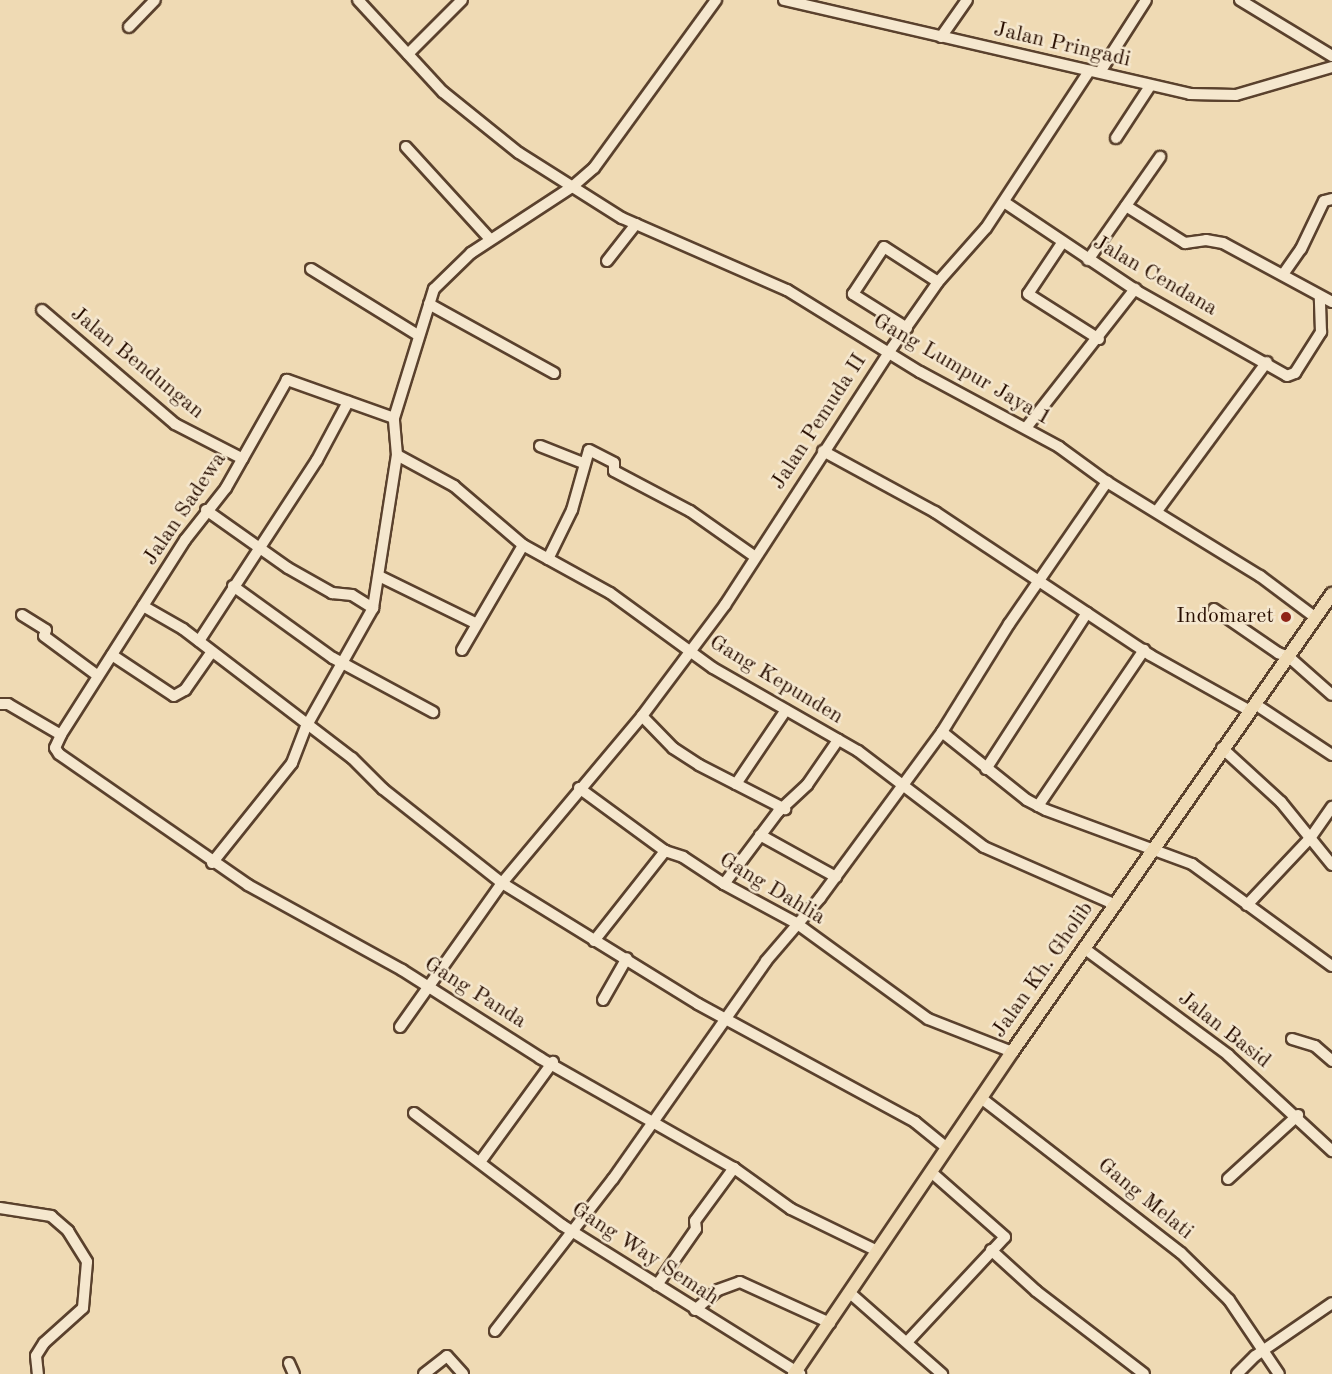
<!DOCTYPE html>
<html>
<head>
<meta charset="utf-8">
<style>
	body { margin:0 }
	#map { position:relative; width:1332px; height:1374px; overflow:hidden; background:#efdab4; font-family:"Old Standard TT",serif }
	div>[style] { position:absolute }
	.roads { filter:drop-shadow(2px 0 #5a412d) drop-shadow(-2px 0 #5a412d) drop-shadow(0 2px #5a412d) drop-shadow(0 -2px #5a412d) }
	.minor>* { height:10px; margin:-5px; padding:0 5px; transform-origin:5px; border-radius:5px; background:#f5e7ce }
	.major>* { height:12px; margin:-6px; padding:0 6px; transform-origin:6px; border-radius:6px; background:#efdab4 }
	.dots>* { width:16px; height:16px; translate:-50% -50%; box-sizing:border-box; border:3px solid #f5e7ce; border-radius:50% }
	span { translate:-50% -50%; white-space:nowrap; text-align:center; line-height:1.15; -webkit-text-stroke:5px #f5e7ce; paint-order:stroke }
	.street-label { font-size:22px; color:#280e00 }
	.poi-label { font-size:22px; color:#280e00 }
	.right { translate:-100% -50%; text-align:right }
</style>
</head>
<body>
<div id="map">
	<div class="roads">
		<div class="minor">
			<div style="left:358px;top:0;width:125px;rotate:47.3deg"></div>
			<div style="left:443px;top:92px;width:97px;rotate:38.8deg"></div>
			<div style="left:519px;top:153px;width:122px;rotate:32.3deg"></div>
			<div style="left:622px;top:218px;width:180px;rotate:23.6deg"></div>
			<div style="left:787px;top:290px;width:156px;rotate:31.7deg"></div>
			<div style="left:920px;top:372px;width:158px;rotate:28.3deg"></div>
			<div style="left:1059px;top:447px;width:59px;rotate:36.1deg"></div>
			<div style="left:1107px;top:482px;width:180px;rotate:31.6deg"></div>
			<div style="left:1260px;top:576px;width:70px;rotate:36.9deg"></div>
			<div style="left:784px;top:0;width:417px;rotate:13deg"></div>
			<div style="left:1190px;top:94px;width:46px;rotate:1.2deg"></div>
			<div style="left:1236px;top:95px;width:100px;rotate:-16.3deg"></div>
			<div style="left:1240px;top:0;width:108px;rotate:31.3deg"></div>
			<div style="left:129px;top:27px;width:37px;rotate:-46deg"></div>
			<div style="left:941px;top:37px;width:45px;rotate:-54.9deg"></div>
			<div style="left:408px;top:54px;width:76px;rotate:-45deg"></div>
			<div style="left:1100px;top:72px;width:85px;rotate:-57.4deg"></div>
			<div style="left:1116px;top:138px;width:62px;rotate:-56.8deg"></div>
			<div style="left:406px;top:147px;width:125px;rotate:47.6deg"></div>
			<div style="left:1004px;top:202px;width:160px;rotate:33.8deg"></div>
			<div style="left:1137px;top:291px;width:172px;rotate:29.5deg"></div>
			<div style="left:1287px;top:376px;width:9px;rotate:-21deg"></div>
			<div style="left:1295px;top:373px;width:49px;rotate:-57.6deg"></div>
			<div style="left:1321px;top:332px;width:35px;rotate:-92deg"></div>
			<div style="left:1126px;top:206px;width:70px;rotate:32.1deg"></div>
			<div style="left:1185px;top:243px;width:21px;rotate:-8deg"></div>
			<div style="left:1206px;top:240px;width:17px;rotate:10deg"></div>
			<div style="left:1223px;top:243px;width:124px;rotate:28.4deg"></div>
			<div style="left:1062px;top:243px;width:61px;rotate:123.7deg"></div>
			<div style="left:1028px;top:294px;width:84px;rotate:32.4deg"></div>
			<div style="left:1088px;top:260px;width:126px;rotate:-55deg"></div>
			<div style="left:607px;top:261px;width:47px;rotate:-51.9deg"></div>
			<div style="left:311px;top:269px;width:126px;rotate:31.7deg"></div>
			<div style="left:1284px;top:273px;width:29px;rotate:-55deg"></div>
			<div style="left:1301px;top:249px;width:53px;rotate:-64.4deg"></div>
			<div style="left:1324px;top:201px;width:8px;rotate:-14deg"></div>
			<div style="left:429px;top:304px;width:143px;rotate:28.9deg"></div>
			<div style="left:42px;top:310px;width:175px;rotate:40.6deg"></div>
			<div style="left:175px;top:424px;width:76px;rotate:27.2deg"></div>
			<div style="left:907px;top:328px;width:64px;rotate:-147.8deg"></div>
			<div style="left:853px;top:294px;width:56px;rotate:-56.6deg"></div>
			<div style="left:884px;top:247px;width:64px;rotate:32.9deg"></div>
			<div style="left:394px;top:418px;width:114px;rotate:-160.4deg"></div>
			<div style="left:287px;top:380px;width:124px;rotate:119.5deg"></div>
			<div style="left:226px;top:488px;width:66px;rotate:128.3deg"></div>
			<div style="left:185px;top:540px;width:231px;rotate:122.5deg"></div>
			<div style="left:61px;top:735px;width:14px;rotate:115deg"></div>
			<div style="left:55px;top:748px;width:7px;rotate:56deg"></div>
			<div style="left:59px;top:754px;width:230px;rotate:34.7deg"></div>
			<div style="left:248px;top:885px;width:176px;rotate:28.9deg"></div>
			<div style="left:402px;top:970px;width:164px;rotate:32.5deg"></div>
			<div style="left:540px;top:1058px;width:223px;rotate:29.6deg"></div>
			<div style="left:734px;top:1168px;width:70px;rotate:35.7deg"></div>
			<div style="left:791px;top:1209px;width:96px;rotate:26deg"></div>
			<div style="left:1026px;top:428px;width:177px;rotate:-51.9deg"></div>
			<div style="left:540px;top:446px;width:46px;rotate:21.6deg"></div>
			<div style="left:823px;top:451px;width:128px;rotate:28.6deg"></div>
			<div style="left:935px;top:512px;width:258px;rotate:33.6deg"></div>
			<div style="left:1150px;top:655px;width:115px;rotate:29.2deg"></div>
			<div style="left:397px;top:455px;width:65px;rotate:28.5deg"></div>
			<div style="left:454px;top:486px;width:91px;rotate:40.5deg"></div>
			<div style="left:523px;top:545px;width:99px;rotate:28.9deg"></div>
			<div style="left:610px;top:593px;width:127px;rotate:36.1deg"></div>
			<div style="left:713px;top:668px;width:167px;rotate:29.8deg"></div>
			<div style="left:858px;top:751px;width:158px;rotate:37.3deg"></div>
			<div style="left:984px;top:847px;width:142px;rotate:23.7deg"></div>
			<div style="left:206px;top:510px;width:100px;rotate:35.3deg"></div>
			<div style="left:288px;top:568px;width:51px;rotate:29.6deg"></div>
			<div style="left:332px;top:593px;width:20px;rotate:6deg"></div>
			<div style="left:352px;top:595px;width:25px;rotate:32deg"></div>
			<div style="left:1157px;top:511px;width:185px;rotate:-53.6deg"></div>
			<div style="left:548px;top:559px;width:55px;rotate:-63.9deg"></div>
			<div style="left:572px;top:510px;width:62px;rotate:-74.2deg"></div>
			<div style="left:589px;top:450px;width:28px;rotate:27deg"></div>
			<div style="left:614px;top:463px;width:8px;rotate:90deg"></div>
			<div style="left:614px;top:471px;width:86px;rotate:27.8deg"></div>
			<div style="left:690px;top:511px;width:78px;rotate:35.1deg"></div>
			<div style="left:379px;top:576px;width:107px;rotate:26.1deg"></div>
			<div style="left:233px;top:586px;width:123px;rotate:35.8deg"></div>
			<div style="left:333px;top:658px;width:114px;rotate:28.4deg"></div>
			<div style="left:143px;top:606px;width:46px;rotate:29.9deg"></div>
			<div style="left:183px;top:629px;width:213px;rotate:37.4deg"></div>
			<div style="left:352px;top:758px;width:44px;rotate:45deg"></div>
			<div style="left:383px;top:789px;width:152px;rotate:38.3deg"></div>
			<div style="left:502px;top:883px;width:230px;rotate:31.7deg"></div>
			<div style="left:698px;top:1004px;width:247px;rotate:28.5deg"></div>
			<div style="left:915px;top:1122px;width:41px;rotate:39.1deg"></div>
			<div style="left:1214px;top:609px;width:78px;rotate:34.5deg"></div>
			<div style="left:1278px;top:653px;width:12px;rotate:20deg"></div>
			<div style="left:1289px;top:657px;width:57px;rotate:41.5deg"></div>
			<div style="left:22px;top:615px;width:28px;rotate:32deg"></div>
			<div style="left:46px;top:630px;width:6px;rotate:108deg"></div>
			<div style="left:44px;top:636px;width:67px;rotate:36.5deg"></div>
			<div style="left:199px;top:641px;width:216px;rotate:-56.9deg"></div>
			<div style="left:317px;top:460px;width:66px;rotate:-61.9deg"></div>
			<div style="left:462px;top:650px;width:121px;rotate:-59.8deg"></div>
			<div style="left:112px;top:655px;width:74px;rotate:33.5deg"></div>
			<div style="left:174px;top:696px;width:13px;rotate:-29deg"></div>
			<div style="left:185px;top:690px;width:45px;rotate:-54.9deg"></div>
			<div style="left:0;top:704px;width:8px"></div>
			<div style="left:8px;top:704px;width:61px;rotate:30.3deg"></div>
			<div style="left:1261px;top:708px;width:85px;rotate:33.5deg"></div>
			<div style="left:642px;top:716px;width:45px;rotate:45.9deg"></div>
			<div style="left:673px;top:748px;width:31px;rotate:33deg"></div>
			<div style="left:699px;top:765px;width:97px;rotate:27.1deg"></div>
			<div style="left:942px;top:732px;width:109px;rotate:38.7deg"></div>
			<div style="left:1027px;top:800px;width:21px;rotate:28deg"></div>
			<div style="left:1046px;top:810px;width:156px;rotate:20.3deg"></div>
			<div style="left:1192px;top:864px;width:173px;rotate:36.1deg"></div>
			<div style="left:1222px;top:748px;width:80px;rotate:42.5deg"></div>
			<div style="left:1281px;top:802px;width:81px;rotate:51deg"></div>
			<div style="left:986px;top:769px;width:186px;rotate:-57.1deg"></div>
			<div style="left:736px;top:784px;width:89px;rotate:-56deg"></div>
			<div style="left:579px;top:788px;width:107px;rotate:36.2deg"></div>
			<div style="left:665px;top:851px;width:19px;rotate:18deg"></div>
			<div style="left:683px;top:857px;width:49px;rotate:33.4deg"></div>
			<div style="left:724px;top:884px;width:82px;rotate:28.4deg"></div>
			<div style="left:796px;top:923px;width:163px;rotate:36deg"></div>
			<div style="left:928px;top:1019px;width:90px;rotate:21.4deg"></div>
			<div style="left:1038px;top:806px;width:189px;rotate:-55.8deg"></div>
			<div style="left:760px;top:835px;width:87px;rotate:28.9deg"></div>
			<div style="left:212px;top:863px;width:128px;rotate:-51.3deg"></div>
			<div style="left:292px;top:763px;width:39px;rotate:-69deg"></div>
			<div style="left:306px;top:727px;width:137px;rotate:-60.6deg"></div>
			<div style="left:373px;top:608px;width:155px;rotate:-81.1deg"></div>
			<div style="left:397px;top:455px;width:37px;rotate:-95deg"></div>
			<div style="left:394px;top:418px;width:135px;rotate:-72.8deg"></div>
			<div style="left:434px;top:289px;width:52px;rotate:-44.2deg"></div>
			<div style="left:471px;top:253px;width:121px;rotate:-33.2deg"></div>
			<div style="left:572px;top:187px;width:29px;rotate:-41deg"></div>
			<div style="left:594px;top:168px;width:208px;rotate:-54deg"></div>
			<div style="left:724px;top:884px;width:90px;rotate:-53.1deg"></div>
			<div style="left:778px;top:812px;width:40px;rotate:-43deg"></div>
			<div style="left:807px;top:785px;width:55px;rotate:-55.4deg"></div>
			<div style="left:1247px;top:905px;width:93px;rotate:-46.7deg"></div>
			<div style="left:1311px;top:837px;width:37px;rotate:-55deg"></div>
			<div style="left:594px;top:941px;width:115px;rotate:-51.7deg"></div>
			<div style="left:1085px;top:949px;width:178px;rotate:36.5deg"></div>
			<div style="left:1228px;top:1055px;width:142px;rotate:42.7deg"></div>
			<div style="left:603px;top:1000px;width:48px;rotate:-60.3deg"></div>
			<div style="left:400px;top:1027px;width:176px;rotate:-54.7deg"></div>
			<div style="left:502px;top:883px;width:218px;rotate:-50deg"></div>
			<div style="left:642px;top:716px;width:139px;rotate:-53.2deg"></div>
			<div style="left:725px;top:605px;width:302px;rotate:-57deg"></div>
			<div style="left:889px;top:352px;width:85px;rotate:-55deg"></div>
			<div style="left:938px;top:282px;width:72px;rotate:-48.4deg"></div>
			<div style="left:986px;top:228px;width:188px;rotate:-56.7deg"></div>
			<div style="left:1292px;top:1039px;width:24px;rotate:17deg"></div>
			<div style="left:1315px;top:1046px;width:23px;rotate:41deg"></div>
			<div style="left:981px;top:1098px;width:253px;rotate:37.8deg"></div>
			<div style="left:1181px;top:1253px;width:67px;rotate:44.4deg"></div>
			<div style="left:1229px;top:1300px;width:89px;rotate:56deg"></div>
			<div style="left:414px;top:1113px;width:186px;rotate:37.1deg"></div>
			<div style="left:562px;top:1225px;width:281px;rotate:32deg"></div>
			<div style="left:480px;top:1162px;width:124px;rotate:-53.9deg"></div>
			<div style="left:1228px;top:1179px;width:95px;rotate:-42.4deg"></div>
			<div style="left:0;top:1208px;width:52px;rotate:8.9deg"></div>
			<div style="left:51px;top:1216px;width:23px;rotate:41deg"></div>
			<div style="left:68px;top:1231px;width:36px;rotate:58deg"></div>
			<div style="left:87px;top:1262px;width:46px;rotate:95deg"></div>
			<div style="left:83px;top:1308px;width:52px;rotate:138.1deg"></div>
			<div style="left:44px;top:1343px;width:15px;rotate:122deg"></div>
			<div style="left:36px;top:1356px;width:18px;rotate:84deg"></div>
			<div style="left:991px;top:1250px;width:61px;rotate:42.3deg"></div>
			<div style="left:1036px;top:1291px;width:136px;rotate:37.5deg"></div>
			<div style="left:657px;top:1285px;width:68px;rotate:-55.1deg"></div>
			<div style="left:696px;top:1229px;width:8px;rotate:-97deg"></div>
			<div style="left:695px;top:1221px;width:66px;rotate:-53.7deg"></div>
			<div style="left:850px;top:1293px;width:123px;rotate:41.4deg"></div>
			<div style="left:695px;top:1310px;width:30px;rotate:-41deg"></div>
			<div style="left:718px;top:1290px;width:23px;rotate:-20deg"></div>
			<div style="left:740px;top:1282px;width:99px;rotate:24.5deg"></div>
			<div style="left:495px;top:1331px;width:192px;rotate:-52.2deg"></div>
			<div style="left:613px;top:1179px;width:266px;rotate:-54.9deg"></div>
			<div style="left:766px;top:961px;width:83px;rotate:-49.4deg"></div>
			<div style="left:820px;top:898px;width:206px;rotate:-53.7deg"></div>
			<div style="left:942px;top:732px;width:127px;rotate:-58.2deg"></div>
			<div style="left:1009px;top:624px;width:173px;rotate:-55.4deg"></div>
			<div style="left:908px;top:1341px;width:142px;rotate:-47deg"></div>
			<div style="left:1005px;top:1237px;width:98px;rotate:-138.7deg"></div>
			<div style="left:289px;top:1363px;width:12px;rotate:66deg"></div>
			<div style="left:424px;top:1374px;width:29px;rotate:-38deg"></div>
			<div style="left:447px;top:1356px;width:24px;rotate:48deg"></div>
			<div style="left:1237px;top:1374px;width:25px;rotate:-45deg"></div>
			<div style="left:1255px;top:1356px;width:93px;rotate:-34.5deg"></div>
		</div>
		<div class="major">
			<div style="left:794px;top:1374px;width:389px;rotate:-55.9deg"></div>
			<div style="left:1012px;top:1052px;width:559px;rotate:-55.06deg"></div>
		</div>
	</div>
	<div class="dots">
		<div style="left:1286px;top:617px;background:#8f2418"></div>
	</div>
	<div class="street-label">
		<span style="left:1062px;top:45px;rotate:13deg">Jalan Pringadi</span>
		<span style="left:1155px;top:276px;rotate:30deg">Jalan Cendana</span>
		<span style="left:137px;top:363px;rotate:39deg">Jalan Bendungan</span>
		<span style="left:962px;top:370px;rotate:30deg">Gang Lumpur Jaya 1</span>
		<span style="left:819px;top:422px;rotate:-57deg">Jalan Pemuda II</span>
		<span style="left:185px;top:509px;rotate:-56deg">Jalan Sadewa</span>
		<span style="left:776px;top:680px;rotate:31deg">Gang Kepunden</span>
		<span style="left:772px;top:889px;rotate:31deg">Gang Dahlia</span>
		<span style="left:1043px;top:970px;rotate:-55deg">Jalan Kh. Gholib</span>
		<span style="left:475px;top:993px;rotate:32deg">Gang Panda</span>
		<span style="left:1224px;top:1030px;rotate:38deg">Jalan Basid</span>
		<span style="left:1145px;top:1199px;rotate:39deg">Gang Melati</span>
		<span style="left:645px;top:1254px;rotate:33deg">Gang Way Semah</span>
	</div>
	<div class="poi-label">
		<span class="right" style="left:1274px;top:617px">Indomaret</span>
	</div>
</div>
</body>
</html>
